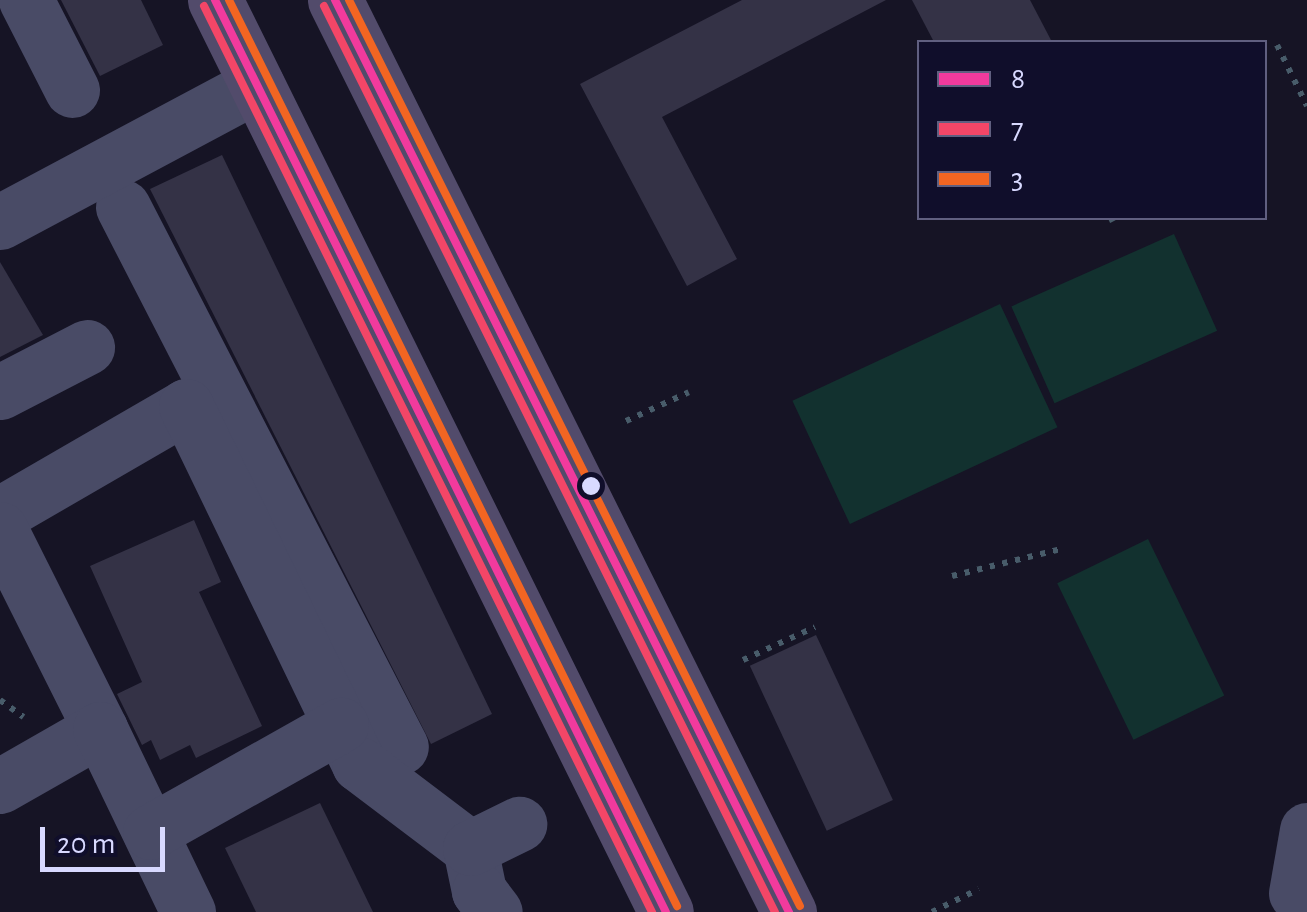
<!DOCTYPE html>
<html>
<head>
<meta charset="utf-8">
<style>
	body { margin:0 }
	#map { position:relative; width:1307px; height:912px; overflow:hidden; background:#161425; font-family:"Alegreya Sans",sans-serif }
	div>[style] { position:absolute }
	.green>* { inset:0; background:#12312f; transform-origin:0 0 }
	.building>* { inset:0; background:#343246; transform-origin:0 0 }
	.path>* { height:6px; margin-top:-3px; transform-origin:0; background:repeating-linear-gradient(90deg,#485c6a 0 5px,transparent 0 13px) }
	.minor>* { height:55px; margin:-27.5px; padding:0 27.5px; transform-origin:27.5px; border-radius:27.5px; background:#494b66 }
	.major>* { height:55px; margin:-27.5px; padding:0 27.5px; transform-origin:27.5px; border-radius:27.5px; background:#524b6b }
	.bus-1>* { height:8px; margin:-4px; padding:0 4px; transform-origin:4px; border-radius:4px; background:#f13a9d }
	.bus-2>* { height:8px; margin:-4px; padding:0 4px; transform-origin:4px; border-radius:4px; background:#f34667 }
	.bus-3>* { height:8px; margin:-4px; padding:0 4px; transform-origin:4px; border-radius:4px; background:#f26522 }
	.dots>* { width:28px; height:28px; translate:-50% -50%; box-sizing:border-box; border:5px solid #100e2b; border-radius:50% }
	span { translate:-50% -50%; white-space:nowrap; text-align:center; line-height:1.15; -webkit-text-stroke:8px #100e2b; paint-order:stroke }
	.legend { position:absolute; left:917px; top:40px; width:350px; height:180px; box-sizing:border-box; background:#100e2b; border:2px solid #605f80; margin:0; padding:12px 18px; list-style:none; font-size:30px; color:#d8d9ff }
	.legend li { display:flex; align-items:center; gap:20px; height:50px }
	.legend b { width:50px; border:2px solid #605f80 }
	.scale { position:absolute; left:40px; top:827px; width:125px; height:45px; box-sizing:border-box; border:5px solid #d8d9ff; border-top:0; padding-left:12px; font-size:30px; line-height:35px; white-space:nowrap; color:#d8d9ff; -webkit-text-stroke:8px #100e2b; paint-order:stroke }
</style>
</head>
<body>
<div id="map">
	<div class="green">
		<div style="left:1174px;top:234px;width:106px;height:178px;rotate:66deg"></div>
		<div style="left:1000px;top:304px;width:136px;height:229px;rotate:65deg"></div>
		<div style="left:1148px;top:539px;width:174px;height:101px;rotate:64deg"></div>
	</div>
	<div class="building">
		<div style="clip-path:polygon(61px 0,141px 0,163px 45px,100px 76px)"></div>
		<div style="clip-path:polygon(742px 0,886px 0,662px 117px,737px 259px,687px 286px,580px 84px)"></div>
		<div style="clip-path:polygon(912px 0,1030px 0,1052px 42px,934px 42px)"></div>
		<div style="clip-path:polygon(222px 155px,492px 714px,431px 744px,150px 189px)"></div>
		<div style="clip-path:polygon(0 262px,43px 335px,0 357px)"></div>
		<div style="clip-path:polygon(194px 520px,221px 582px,199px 592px,262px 726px,196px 758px,190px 745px,160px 760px,151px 740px,142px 745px,117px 694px,142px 682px,90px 566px)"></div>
		<div style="left:816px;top:635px;width:182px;height:73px;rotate:65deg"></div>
		<div style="clip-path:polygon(320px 803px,373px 912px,256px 912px,225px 848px)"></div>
	</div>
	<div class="path">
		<div style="left:1277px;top:45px;width:68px;rotate:63.8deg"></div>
		<div style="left:1111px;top:218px;width:4px;rotate:63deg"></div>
		<div style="left:626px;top:421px;width:69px;rotate:-24.7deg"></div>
		<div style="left:952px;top:576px;width:116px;rotate:-13.9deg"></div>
		<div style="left:743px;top:660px;width:79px;rotate:-24.6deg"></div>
		<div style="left:0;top:700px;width:29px;rotate:36deg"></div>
		<div style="left:932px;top:912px;width:52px;rotate:-26.1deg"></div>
	</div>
	<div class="minor">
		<div style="left:26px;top:0;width:101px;rotate:62.9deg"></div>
		<div style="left:123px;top:207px;width:607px;rotate:62.76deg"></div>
		<div style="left:0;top:222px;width:291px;rotate:-28.1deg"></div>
		<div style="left:0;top:392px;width:98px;rotate:-27.3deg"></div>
		<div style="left:0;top:514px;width:215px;rotate:-30.1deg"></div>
		<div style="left:186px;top:406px;width:398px;rotate:64.2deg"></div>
		<div style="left:359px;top:764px;width:139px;rotate:37.1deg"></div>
		<div style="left:470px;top:848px;width:44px;rotate:78.2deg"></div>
		<div style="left:479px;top:891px;width:26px;rotate:53deg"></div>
		<div style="left:0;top:529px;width:224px;rotate:63.4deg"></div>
		<div style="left:100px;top:729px;width:115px;rotate:150.3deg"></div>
		<div style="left:100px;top:729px;width:203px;rotate:64.3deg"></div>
		<div style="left:150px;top:832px;width:219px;rotate:-29.3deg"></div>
		<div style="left:470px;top:848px;width:55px;rotate:-26.1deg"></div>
		<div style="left:1296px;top:893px;width:64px;rotate:-80.1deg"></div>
	</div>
	<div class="major">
		<div style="left:215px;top:0;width:1017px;rotate:63.69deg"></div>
		<div style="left:335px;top:0;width:1019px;rotate:63.54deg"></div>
	</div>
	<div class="bus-1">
		<div style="left:215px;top:0;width:1017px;rotate:63.69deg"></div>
		<div style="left:335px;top:0;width:1019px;rotate:63.54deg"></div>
	</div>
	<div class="bus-2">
		<div style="left:204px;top:6px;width:1011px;rotate:63.69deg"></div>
		<div style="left:324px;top:6px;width:1012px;rotate:63.54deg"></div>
	</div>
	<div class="bus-3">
		<div style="left:229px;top:0;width:1011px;rotate:63.69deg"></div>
		<div style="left:349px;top:0;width:1012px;rotate:63.54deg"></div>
	</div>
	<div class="dots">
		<div style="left:591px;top:486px;background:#d8d9ff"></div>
	</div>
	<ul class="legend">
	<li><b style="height:12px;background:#f13a9d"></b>8</li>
	<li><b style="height:12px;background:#f34667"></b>7</li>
	<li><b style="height:12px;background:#f26522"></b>3</li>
	</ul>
	<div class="scale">20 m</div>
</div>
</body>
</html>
